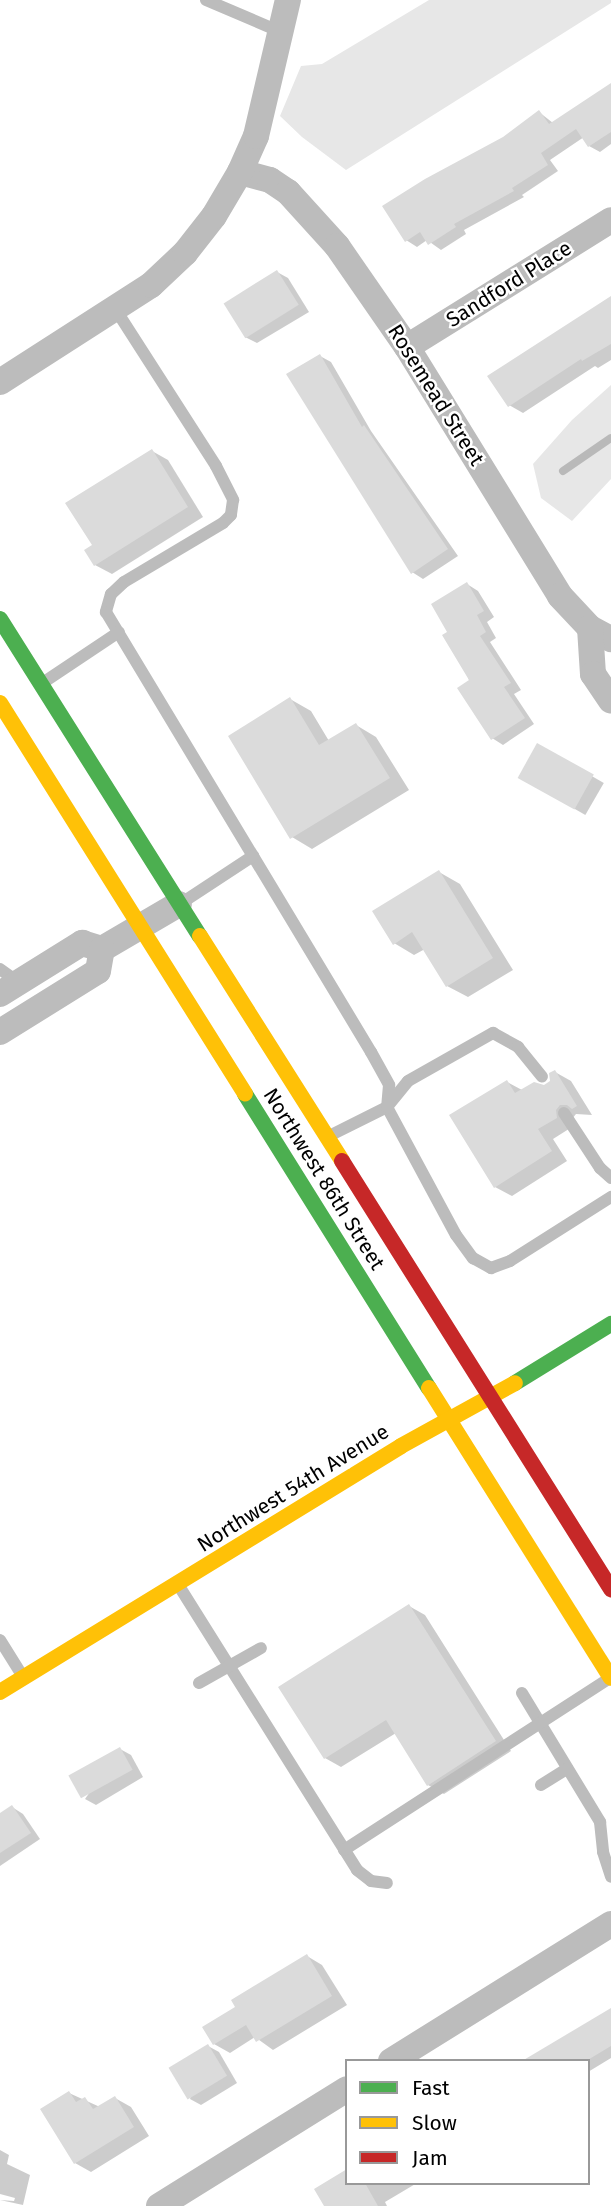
<!DOCTYPE html>
<html>
<head>
<meta charset="utf-8">
<style>
	body { margin:0 }
	#map { position:relative; width:611px; height:2206px; overflow:hidden; background:#fff; font-family:"Fira Sans",sans-serif }
	div>[style] { position:absolute }
	.green>* { inset:0; background:#e7e7e7 }
	.shadow>* { inset:0; background:#0003; transform-origin:0 0 }
	.stream>* { height:8px; margin:-4px; padding:0 4px; transform-origin:4px; border-radius:4px; background:#b9b9b9 }
	.building>* { inset:0; background:#dbdbdb; transform-origin:0 0 }
	.lane>* { height:12px; margin:-6px; padding:0 6px; transform-origin:6px; border-radius:6px; background:#bcbcbc }
	.street>* { height:26px; margin:-13px; padding:0 13px; transform-origin:13px; border-radius:13px; background:#bcbcbc }
	.fast>* { height:16px; margin:-8px; padding:0 8px; transform-origin:8px; border-radius:8px; background:#4caf50 }
	.slow>* { height:16px; margin:-8px; padding:0 8px; transform-origin:8px; border-radius:8px; background:#ffc107 }
	.jam>* { height:16px; margin:-8px; padding:0 8px; transform-origin:8px; border-radius:8px; background:#c62828 }
	span { translate:-50% -50%; white-space:nowrap; text-align:center; line-height:1.15; -webkit-text-stroke:5px #fff; paint-order:stroke }
	.street-label { font-size:21px; color:#000 }
	.legend { position:absolute; left:345px; top:2059px; width:245px; height:126px; box-sizing:border-box; background:#fff; border:2px solid #999; margin:0; padding:9px 12px; list-style:none; font-size:21px; color:#000 }
	.legend li { display:flex; align-items:center; gap:14px; height:35px }
	.legend b { width:35px; border:2px solid #999 }
</style>
</head>
<body>
<div id="map">
	<div class="green">
		<div style="clip-path:polygon(429px 0,611px 0,611px 3px,346px 170px,302px 137px,280px 116px,301px 66px,322px 64px)"></div>
		<div style="clip-path:polygon(611px 385px,611px 479px,572px 521px,541px 498px,533px 464px,572px 420px)"></div>
	</div>
	<div class="shadow">
		<div style="clip-path:polygon(611px 87px,611px 144px,600px 152px,589px 146px,584px 137px,550px 160px,558px 171px,522px 195px,524px 197px,464px 230px,466px 234px,441px 250px,427px 240px,417px 247px,406px 240px,504px 138px,539px 112px,553px 123px)"></div>
		<div style="clip-path:polygon(277px 272px,288px 278px,309px 312px,257px 343px,245px 337px)"></div>
		<div style="clip-path:polygon(611px 299px,611px 360px,598px 368px,595px 366px,523px 413px,509px 405px)"></div>
		<div style="clip-path:polygon(320px 356px,331px 362px,371px 431px,458px 556px,423px 579px,412px 572px)"></div>
		<div style="clip-path:polygon(152px 451px,168px 460px,203px 517px,112px 574px,95px 565px,94px 545px)"></div>
		<div style="clip-path:polygon(467px 584px,478px 591px,494px 617px,487px 622px,496px 638px,490px 642px,521px 690px,514px 694px,534px 724px,503px 745px,492px 738px,450px 632px)"></div>
		<div style="clip-path:polygon(290px 699px,311px 711px,329px 741px,356px 725px,376px 737px,409px 790px,312px 849px,292px 837px)"></div>
		<div style="left:538px;top:745px;width:76px;height:37px;rotate:30deg"></div>
		<div style="clip-path:polygon(439px 872px,460px 884px,513px 970px,468px 997px,447px 986px,425px 949px,414px 955px,394px 943px)"></div>
		<div style="clip-path:polygon(555px 1072px,571px 1081px,592px 1115px,576px 1114px,572px 1119px,572px 1127px,553px 1139px,567px 1161px,512px 1196px,495px 1187px,507px 1082px,522px 1090px,544px 1087px,552px 1082px)"></div>
		<div style="clip-path:polygon(409px 1606px,425px 1615px,511px 1751px,444px 1794px,428px 1785px,396px 1733px,341px 1767px,325px 1758px)"></div>
		<div style="clip-path:polygon(120px 1749px,131px 1755px,143px 1777px,96px 1805px,85px 1799px)"></div>
		<div style="clip-path:polygon(12px 1807px,23px 1814px,40px 1839px,0 1866px,0 1815px)"></div>
		<div style="clip-path:polygon(307px 1956px,322px 1965px,347px 2005px,273px 2050px,255px 2037px,230px 2053px,214px 2044px,237px 2007px)"></div>
		<div style="clip-path:polygon(611px 2016px,611px 2058px,588px 2072px,588px 2061px,552px 2061px)"></div>
		<div style="clip-path:polygon(208px 2046px,219px 2052px,237px 2083px,201px 2105px,190px 2099px)"></div>
		<div style="clip-path:polygon(69px 2093px,100px 2107px,115px 2098px,131px 2107px,149px 2136px,91px 2172px,75px 2163px)"></div>
		<div style="clip-path:polygon(0 2150px,9px 2155px,7px 2164px,30px 2175px,23px 2205px,0 2200px,14px 2201px,15px 2198px,0 2194px)"></div>
		<div style="clip-path:polygon(347px 2183px,417px 2183px,385px 2202px,387px 2206px,326px 2206px)"></div>
	</div>
	<div class="stream">
		<div style="left:563px;top:471px;width:58px;rotate:-34.5deg"></div>
	</div>
	<div class="building">
		<div style="clip-path:polygon(611px 83px,611px 132px,588px 147px,576px 129px,541px 153px,548px 165px,512px 188px,514px 191px,454px 224px,456px 227px,428px 245px,420px 232px,405px 242px,382px 206px,425px 179px,503px 137px,539px 110px,549px 124px)"></div>
		<div style="left:277px;top:270px;width:41px;height:63px;rotate:58deg"></div>
		<div style="clip-path:polygon(611px 296px,611px 344px,582px 361px,581px 359px,508px 407px,487px 376px)"></div>
		<div style="clip-path:polygon(320px 354px,362px 427px,364px 425px,448px 549px,411px 574px,286px 374px)"></div>
		<div style="clip-path:polygon(152px 449px,188px 507px,94px 566px,84px 550px,92px 545px,65px 503px)"></div>
		<div style="clip-path:polygon(467px 582px,484px 611px,477px 615px,486px 632px,480px 636px,511px 683px,504px 687px,525px 718px,491px 740px,457px 688px,469px 680px,442px 635px,447px 632px,431px 604px)"></div>
		<div style="clip-path:polygon(290px 697px,319px 745px,356px 723px,390px 778px,290px 839px,228px 736px)"></div>
		<div style="left:537px;top:743px;width:65px;height:40px;rotate:29deg"></div>
		<div style="clip-path:polygon(439px 870px,493px 958px,446px 987px,412px 932px,393px 945px,372px 911px)"></div>
		<div style="clip-path:polygon(555px 1070px,577px 1106px,572px 1109px,567px 1105px,560px 1105px,556px 1110px,557px 1118px,538px 1129px,552px 1151px,494px 1188px,449px 1115px,507px 1080px,515px 1093px,534px 1082px,544px 1085px,550px 1081px,549px 1073px)"></div>
		<div style="clip-path:polygon(409px 1604px,496px 1741px,427px 1786px,386px 1720px,324px 1759px,278px 1687px)"></div>
		<div style="left:120px;top:1747px;width:26px;height:59px;rotate:61deg"></div>
		<div style="clip-path:polygon(12px 1805px,31px 1833px,0 1853px,0 1813px)"></div>
		<div style="clip-path:polygon(307px 1954px,332px 1996px,256px 2042px,246px 2025px,213px 2045px,202px 2027px,235px 2007px,231px 2000px)"></div>
		<div style="clip-path:polygon(611px 2008px,611px 2046px,586px 2061px,522px 2061px)"></div>
		<div style="left:208px;top:2044px;width:37px;height:46px;rotate:59deg"></div>
		<div style="clip-path:polygon(69px 2091px,76px 2102px,85px 2097px,93px 2109px,115px 2096px,134px 2127px,74px 2164px,40px 2109px)"></div>
		<div style="clip-path:polygon(347px 2169px,347px 2183px,365px 2183px,378px 2206px,324px 2206px,314px 2189px)"></div>
	</div>
	<div class="lane">
		<div style="left:206px;top:0;width:82px;rotate:23.1deg"></div>
		<div style="left:116px;top:310px;width:185px;rotate:57.3deg"></div>
		<div style="left:216px;top:466px;width:38px;rotate:63deg"></div>
		<div style="left:233px;top:500px;width:15px;rotate:98deg"></div>
		<div style="left:231px;top:515px;width:11px;rotate:135deg"></div>
		<div style="left:223px;top:523px;width:115px;rotate:149.2deg"></div>
		<div style="left:124px;top:582px;width:18px;rotate:137deg"></div>
		<div style="left:111px;top:594px;width:19px;rotate:106deg"></div>
		<div style="left:106px;top:612px;width:514px;rotate:58.94deg"></div>
		<div style="left:371px;top:1052px;width:38px;rotate:61deg"></div>
		<div style="left:389px;top:1085px;width:22px;rotate:95deg"></div>
		<div style="left:387px;top:1107px;width:145px;rotate:61.7deg"></div>
		<div style="left:456px;top:1235px;width:29px;rotate:54deg"></div>
		<div style="left:473px;top:1258px;width:21px;rotate:29deg"></div>
		<div style="left:491px;top:1268px;width:20px;rotate:-20deg"></div>
		<div style="left:510px;top:1261px;width:120px;rotate:-32.4deg"></div>
		<div style="left:44px;top:682px;width:90px;rotate:-33.7deg"></div>
		<div style="left:183px;top:902px;width:84px;rotate:-33.3deg"></div>
		<div style="left:0;top:969px;width:22px;rotate:36deg"></div>
		<div style="left:564px;top:1113px;width:66px;rotate:56.8deg"></div>
		<div style="left:600px;top:1168px;width:15px;rotate:42deg"></div>
		<div style="left:331px;top:1135px;width:63px;rotate:-26.6deg"></div>
		<div style="left:387px;top:1107px;width:33px;rotate:-51deg"></div>
		<div style="left:408px;top:1081px;width:98px;rotate:-29.5deg"></div>
		<div style="left:493px;top:1033px;width:29px;rotate:29deg"></div>
		<div style="left:518px;top:1047px;width:38px;rotate:51deg"></div>
		<div style="left:179px;top:1586px;width:335px;rotate:57.9deg"></div>
		<div style="left:357px;top:1870px;width:18px;rotate:38deg"></div>
		<div style="left:371px;top:1881px;width:16px;rotate:7deg"></div>
		<div style="left:0;top:1640px;width:40px;rotate:58deg"></div>
		<div style="left:199px;top:1683px;width:71px;rotate:-29.4deg"></div>
		<div style="left:522px;top:1693px;width:151px;rotate:58.8deg"></div>
		<div style="left:600px;top:1822px;width:30px;rotate:84deg"></div>
		<div style="left:603px;top:1852px;width:26px;rotate:72deg"></div>
		<div style="left:541px;top:1785px;width:31px;rotate:-32deg"></div>
		<div style="left:344px;top:1850px;width:313px;rotate:-32.9deg"></div>
	</div>
	<div class="street">
		<div style="left:240px;top:172px;width:31px;rotate:15deg"></div>
		<div style="left:270px;top:180px;width:22px;rotate:34deg"></div>
		<div style="left:288px;top:192px;width:73px;rotate:47.8deg"></div>
		<div style="left:337px;top:246px;width:123px;rotate:55.3deg"></div>
		<div style="left:407px;top:347px;width:292px;rotate:58.4deg"></div>
		<div style="left:560px;top:596px;width:44px;rotate:46.8deg"></div>
		<div style="left:590px;top:628px;width:24px;rotate:28deg"></div>
		<div style="left:407px;top:347px;width:240px;rotate:-31.9deg"></div>
		<div style="left:0;top:382px;width:179px;rotate:-32.7deg"></div>
		<div style="left:151px;top:285px;width:47px;rotate:-43.3deg"></div>
		<div style="left:185px;top:253px;width:47px;rotate:-51.9deg"></div>
		<div style="left:214px;top:216px;width:51px;rotate:-59.4deg"></div>
		<div style="left:240px;top:172px;width:39px;rotate:-66deg"></div>
		<div style="left:256px;top:136px;width:140px;rotate:-76.8deg"></div>
		<div style="left:590px;top:628px;width:46px;rotate:86.3deg"></div>
		<div style="left:593px;top:674px;width:32px;rotate:56deg"></div>
		<div style="left:0;top:994px;width:97px;rotate:-31.9deg"></div>
		<div style="left:82px;top:943px;width:21px;rotate:17deg"></div>
		<div style="left:102px;top:949px;width:89px;rotate:-30.3deg"></div>
		<div style="left:0;top:1032px;width:115px;rotate:-31.9deg"></div>
		<div style="left:98px;top:971px;width:22px;rotate:-80deg"></div>
		<div style="left:391px;top:2061px;width:259px;rotate:-31.9deg"></div>
		<div style="left:159px;top:2206px;width:221px;rotate:-31.9deg"></div>
	</div>
	<div class="fast">
		<div style="left:0;top:619px;width:375px;rotate:57.8deg"></div>
		<div style="left:245px;top:1094px;width:347px;rotate:58deg"></div>
		<div style="left:515px;top:1383px;width:113px;rotate:-31.6deg"></div>
	</div>
	<div class="slow">
		<div style="left:0;top:703px;width:461px;rotate:57.9deg"></div>
		<div style="left:200px;top:936px;width:266px;rotate:57.7deg"></div>
		<div style="left:429px;top:1388px;width:342px;rotate:57.9deg"></div>
		<div style="left:0;top:1692px;width:470px;rotate:-31.5deg"></div>
		<div style="left:401px;top:1446px;width:130px;rotate:-28.9deg"></div>
	</div>
	<div class="jam">
		<div style="left:342px;top:1161px;width:506px;rotate:57.85deg"></div>
	</div>
	<div class="street-label">
		<span style="left:509px;top:284px;rotate:-32deg">Sandford Place</span>
		<span style="left:436px;top:395px;rotate:58deg">Rosemead Street</span>
		<span style="left:324px;top:1179px;rotate:58deg">Northwest 86th Street</span>
		<span style="left:293px;top:1488px;rotate:-32deg">Northwest 54th Avenue</span>
	</div>
	<ul class="legend">
	<li><b style="height:9px;background:#4caf50"></b>Fast</li>
	<li><b style="height:9px;background:#ffc107"></b>Slow</li>
	<li><b style="height:9px;background:#c62828"></b>Jam</li>
	</ul>
</div>
</body>
</html>
